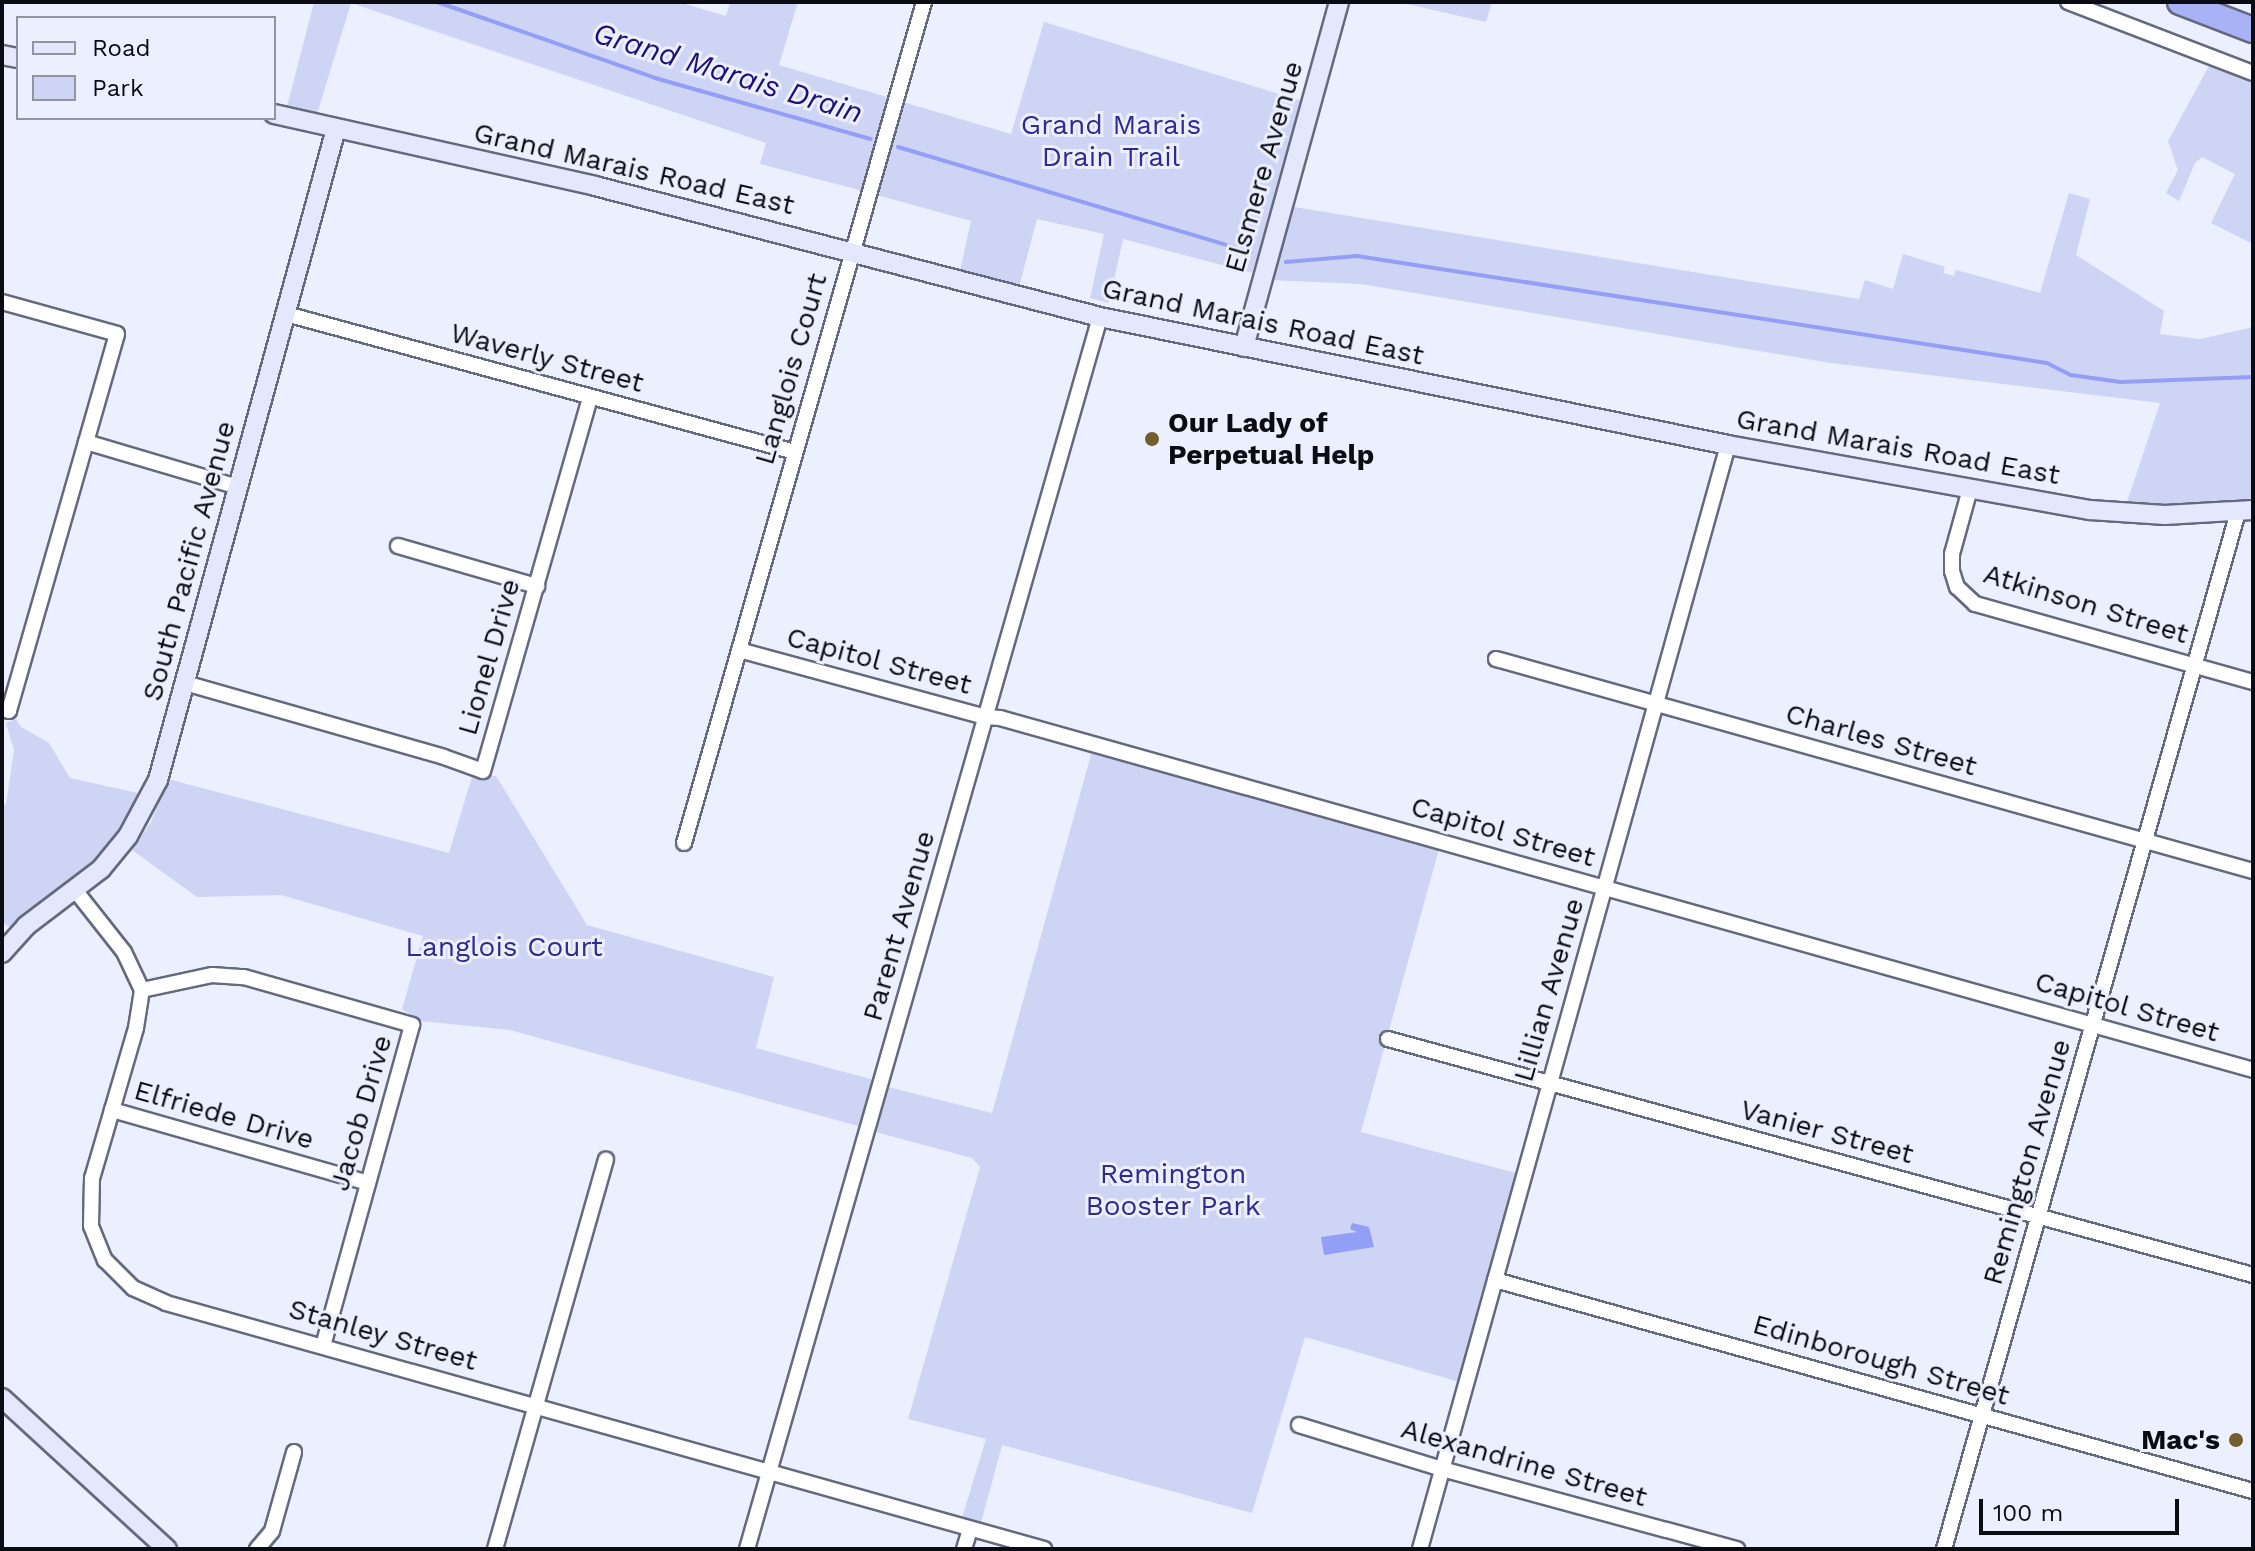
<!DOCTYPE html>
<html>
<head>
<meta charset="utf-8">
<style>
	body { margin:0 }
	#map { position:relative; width:2255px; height:1551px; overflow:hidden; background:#eceffe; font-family:"Work Sans",sans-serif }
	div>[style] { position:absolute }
	.green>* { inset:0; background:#ced4f4 }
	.water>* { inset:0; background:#939ef6 }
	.stream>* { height:4px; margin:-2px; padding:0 2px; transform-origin:2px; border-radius:2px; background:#939ef6 }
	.roads { filter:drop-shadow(2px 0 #65697d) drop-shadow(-2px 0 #65697d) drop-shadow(0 2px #65697d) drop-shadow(0 -2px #65697d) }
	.street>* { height:14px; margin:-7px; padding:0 7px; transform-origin:7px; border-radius:7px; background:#fff }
	.secondary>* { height:18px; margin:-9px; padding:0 9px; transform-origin:9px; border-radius:9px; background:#e5e8fc }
	.highway>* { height:24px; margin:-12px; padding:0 12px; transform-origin:12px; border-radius:12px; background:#a8b2f4 }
	.dots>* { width:22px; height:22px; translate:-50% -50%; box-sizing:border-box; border:4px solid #eceffe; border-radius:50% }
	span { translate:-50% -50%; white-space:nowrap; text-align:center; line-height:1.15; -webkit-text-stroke:6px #eceffe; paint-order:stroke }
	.park-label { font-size:28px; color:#302b8f }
	.street-label { font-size:28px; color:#0b0c13 }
	.poi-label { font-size:28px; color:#0b0c13; font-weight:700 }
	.left { translate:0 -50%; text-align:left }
	.right { translate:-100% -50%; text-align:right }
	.water-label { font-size:30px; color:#200f75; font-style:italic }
	.frame { position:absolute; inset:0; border:4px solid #0b0c13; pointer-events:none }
	.legend { position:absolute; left:16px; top:16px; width:260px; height:104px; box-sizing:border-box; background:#eceffe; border:2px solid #9294a0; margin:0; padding:10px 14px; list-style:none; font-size:24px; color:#0b0c13 }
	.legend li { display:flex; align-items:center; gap:16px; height:40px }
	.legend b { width:40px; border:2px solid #9294a0 }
	.scale { position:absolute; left:1979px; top:1499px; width:200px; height:36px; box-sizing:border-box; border:4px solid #0b0c13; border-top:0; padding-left:10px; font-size:24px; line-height:28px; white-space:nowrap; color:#0b0c13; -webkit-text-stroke:6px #eceffe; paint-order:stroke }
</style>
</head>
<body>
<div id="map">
	<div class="green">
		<div style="clip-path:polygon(314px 2px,679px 2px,726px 16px,730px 2px,798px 2px,779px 65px,887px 97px,863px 191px,760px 164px,766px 143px,351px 3px,317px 114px,287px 107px)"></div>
		<div style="clip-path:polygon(1398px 2px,1492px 2px,1486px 22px)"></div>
		<div style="clip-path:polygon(1044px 22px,1302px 101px,1252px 273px,1123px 239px,1109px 303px,1090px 298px,1104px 234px,1037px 219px,1019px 287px,960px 271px,971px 221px,877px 195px,903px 102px,1011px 134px)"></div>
		<div style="clip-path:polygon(2210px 64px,2253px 79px,2253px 244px,2211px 223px,2235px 174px,2202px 157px,2195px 163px,2179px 201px,2166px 193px,2178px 170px,2168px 141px)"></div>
		<div style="clip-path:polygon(2069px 193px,2090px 199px,2076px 255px,2164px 311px,2160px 334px,2200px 339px,2253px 327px,2253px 499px,2165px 506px,2126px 505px,2160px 403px,1831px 363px,1361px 284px,1268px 280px,1288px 206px,1859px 299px,1865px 280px,1893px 289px,1903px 254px,1945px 267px,1943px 273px,1954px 276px,1956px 270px,2040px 293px)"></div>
		<div style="clip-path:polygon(16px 719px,21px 727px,49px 743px,70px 778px,142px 794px,128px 823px,104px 854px,11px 928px,2px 922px,2px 804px,6px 805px,14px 750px,6px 723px)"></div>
		<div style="clip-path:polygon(1092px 751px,1439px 849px,1361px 1132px,1516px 1173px,1463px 1383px,1305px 1337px,1252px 1513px,1002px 1445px,981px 1523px,962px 1518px,986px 1439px,908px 1419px,980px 1167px,972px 1158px,872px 1131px,888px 1087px,992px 1113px)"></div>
		<div style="clip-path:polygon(496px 776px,587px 925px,774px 977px,756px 1048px,874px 1080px,858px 1126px,510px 1030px,420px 1021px,402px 1009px,423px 936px,281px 895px,197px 897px,132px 850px,151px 822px,168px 779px,449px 853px,472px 777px)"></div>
	</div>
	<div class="water">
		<div style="clip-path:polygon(1352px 1223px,1369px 1227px,1374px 1247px,1324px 1255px,1321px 1237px,1357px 1232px,1350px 1229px)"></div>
	</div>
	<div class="stream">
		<div style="left:437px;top:2px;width:231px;rotate:19.2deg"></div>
		<div style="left:655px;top:78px;width:224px;rotate:15.8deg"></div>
		<div style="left:898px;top:147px;width:368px;rotate:16.6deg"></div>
		<div style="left:1286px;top:262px;width:71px;rotate:-4.8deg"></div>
		<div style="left:1357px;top:256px;width:666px;rotate:8.81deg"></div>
		<div style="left:2015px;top:358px;width:32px;rotate:9deg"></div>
		<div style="left:2047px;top:363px;width:27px;rotate:27deg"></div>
		<div style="left:2071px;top:375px;width:50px;rotate:8deg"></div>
		<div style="left:2121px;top:382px;width:132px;rotate:-2.2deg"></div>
	</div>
	<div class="roads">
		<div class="street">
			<div style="left:2068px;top:2px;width:198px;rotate:21deg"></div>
			<div style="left:2px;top:302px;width:119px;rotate:15.5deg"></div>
			<div style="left:117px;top:334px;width:392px;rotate:106deg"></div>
			<div style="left:9px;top:711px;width:7px;rotate:-164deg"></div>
			<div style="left:286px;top:314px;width:527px;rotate:15.17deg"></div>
			<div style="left:86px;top:442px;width:159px;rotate:16.5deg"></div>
			<div style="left:1970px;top:489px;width:67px;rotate:105.5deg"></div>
			<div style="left:1952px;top:554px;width:17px;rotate:90deg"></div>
			<div style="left:1952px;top:571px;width:17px;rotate:73deg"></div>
			<div style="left:1957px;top:587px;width:25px;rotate:43deg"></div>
			<div style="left:1975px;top:604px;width:289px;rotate:15.7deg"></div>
			<div style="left:398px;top:546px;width:145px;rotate:16.1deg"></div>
			<div style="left:739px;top:650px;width:256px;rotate:15.2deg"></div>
			<div style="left:986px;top:717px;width:14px;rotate:4deg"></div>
			<div style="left:1000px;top:718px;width:1302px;rotate:15.69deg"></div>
			<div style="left:1496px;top:659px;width:786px;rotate:15.65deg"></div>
			<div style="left:185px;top:683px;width:269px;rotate:15.9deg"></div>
			<div style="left:444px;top:757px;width:41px;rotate:19.7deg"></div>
			<div style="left:483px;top:771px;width:389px;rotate:-74deg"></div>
			<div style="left:684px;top:843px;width:875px;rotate:-74.07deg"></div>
			<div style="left:75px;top:890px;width:79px;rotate:51.7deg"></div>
			<div style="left:124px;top:952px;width:42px;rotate:64.7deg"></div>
			<div style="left:142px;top:990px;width:38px;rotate:99deg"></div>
			<div style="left:136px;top:1028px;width:156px;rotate:106.3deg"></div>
			<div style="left:92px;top:1178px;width:48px;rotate:91.2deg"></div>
			<div style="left:91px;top:1226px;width:37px;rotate:68deg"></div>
			<div style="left:105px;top:1260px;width:40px;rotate:45deg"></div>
			<div style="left:133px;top:1288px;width:36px;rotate:24deg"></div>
			<div style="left:166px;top:1303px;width:912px;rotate:15.65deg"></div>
			<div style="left:142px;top:990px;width:72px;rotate:-12.1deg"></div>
			<div style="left:212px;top:975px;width:32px;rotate:4deg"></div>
			<div style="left:244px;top:977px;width:175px;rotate:15.9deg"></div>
			<div style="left:412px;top:1025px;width:332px;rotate:105.5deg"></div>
			<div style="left:1388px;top:1039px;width:897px;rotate:15.26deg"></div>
			<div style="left:112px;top:1110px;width:266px;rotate:15.9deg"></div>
			<div style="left:1495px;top:1280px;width:787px;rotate:15.56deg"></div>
			<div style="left:1299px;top:1425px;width:150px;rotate:17.1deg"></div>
			<div style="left:1442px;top:1469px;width:306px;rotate:15.2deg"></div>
			<div style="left:257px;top:1549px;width:23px;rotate:-50deg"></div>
			<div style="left:272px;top:1531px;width:82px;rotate:-74.4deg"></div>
			<div style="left:495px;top:1549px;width:405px;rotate:-74.1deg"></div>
			<div style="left:747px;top:1549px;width:1282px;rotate:-74.01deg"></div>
			<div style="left:964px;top:1549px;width:21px;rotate:-73deg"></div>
			<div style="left:1420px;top:1549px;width:1146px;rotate:-74.41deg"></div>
			<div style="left:1944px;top:1549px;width:1078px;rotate:-74.17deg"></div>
		</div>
		<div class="secondary">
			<div style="left:2px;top:55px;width:16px;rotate:11deg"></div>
			<div style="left:274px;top:114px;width:329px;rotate:12.6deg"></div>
			<div style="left:595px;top:186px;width:522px;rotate:14.54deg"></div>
			<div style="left:1100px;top:317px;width:641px;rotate:11.52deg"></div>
			<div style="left:1728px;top:445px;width:368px;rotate:10.2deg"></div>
			<div style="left:2090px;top:510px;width:75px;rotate:3.8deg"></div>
			<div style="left:2165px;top:515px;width:88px;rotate:-3.3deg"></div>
			<div style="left:1244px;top:347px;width:358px;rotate:-74.6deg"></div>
			<div style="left:2px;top:953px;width:36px;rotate:-48deg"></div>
			<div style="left:26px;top:926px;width:94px;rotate:-37.2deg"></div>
			<div style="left:101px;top:869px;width:43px;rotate:-50.7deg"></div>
			<div style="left:128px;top:836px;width:64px;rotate:-61.8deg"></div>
			<div style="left:158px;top:780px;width:675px;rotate:-74.71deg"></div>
			<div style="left:2px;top:1398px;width:224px;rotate:42.5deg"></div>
		</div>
		<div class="highway">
			<div style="left:2180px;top:2px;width:78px;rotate:21deg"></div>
		</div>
	</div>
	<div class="dots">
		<div style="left:1152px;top:439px;background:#745e2e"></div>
		<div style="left:2236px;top:1440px;background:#745e2e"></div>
	</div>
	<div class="park-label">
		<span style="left:1111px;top:141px">Grand Marais<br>Drain Trail</span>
		<span style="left:504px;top:947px">Langlois Court</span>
		<span style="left:1173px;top:1190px">Remington<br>Booster Park</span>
	</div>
	<div class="street-label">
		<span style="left:1264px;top:167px;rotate:-74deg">Elsmere Avenue</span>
		<span style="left:634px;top:169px;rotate:13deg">Grand Marais Road East</span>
		<span style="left:1263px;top:322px;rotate:12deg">Grand Marais Road East</span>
		<span style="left:547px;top:358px;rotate:15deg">Waverly Street</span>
		<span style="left:791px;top:369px;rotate:-74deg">Langlois Court</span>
		<span style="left:1898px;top:447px;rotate:10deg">Grand Marais Road East</span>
		<span style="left:189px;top:561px;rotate:-75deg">South Pacific Avenue</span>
		<span style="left:2086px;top:604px;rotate:17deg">Atkinson Street</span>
		<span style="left:489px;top:657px;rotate:-74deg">Lionel Drive</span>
		<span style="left:879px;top:661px;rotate:15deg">Capitol Street</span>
		<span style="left:1881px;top:740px;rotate:16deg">Charles Street</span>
		<span style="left:1503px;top:832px;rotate:16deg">Capitol Street</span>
		<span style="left:899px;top:926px;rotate:-74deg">Parent Avenue</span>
		<span style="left:1549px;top:990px;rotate:-74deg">Lillian Avenue</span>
		<span style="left:2127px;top:1007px;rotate:16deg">Capitol Street</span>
		<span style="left:361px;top:1113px;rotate:-74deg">Jacob Drive</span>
		<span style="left:224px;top:1115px;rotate:16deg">Elfriede Drive</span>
		<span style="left:1827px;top:1132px;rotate:15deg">Vanier Street</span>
		<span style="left:2027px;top:1162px;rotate:-74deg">Remington Avenue</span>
		<span style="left:383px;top:1335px;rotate:16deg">Stanley Street</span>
		<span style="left:1881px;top:1360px;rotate:16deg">Edinborough Street</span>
		<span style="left:1524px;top:1463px;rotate:16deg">Alexandrine Street</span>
	</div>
	<div class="poi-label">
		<span class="left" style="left:1168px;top:439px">Our Lady of<br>Perpetual Help</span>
		<span class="right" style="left:2220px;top:1440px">Mac's</span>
	</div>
	<div class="water-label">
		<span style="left:728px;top:73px;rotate:17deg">Grand Marais Drain</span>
	</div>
	<div class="frame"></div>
	<ul class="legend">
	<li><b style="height:10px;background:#e5e8fc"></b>Road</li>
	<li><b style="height:22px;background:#ced4f4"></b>Park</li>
	</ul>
	<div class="scale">100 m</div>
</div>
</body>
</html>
